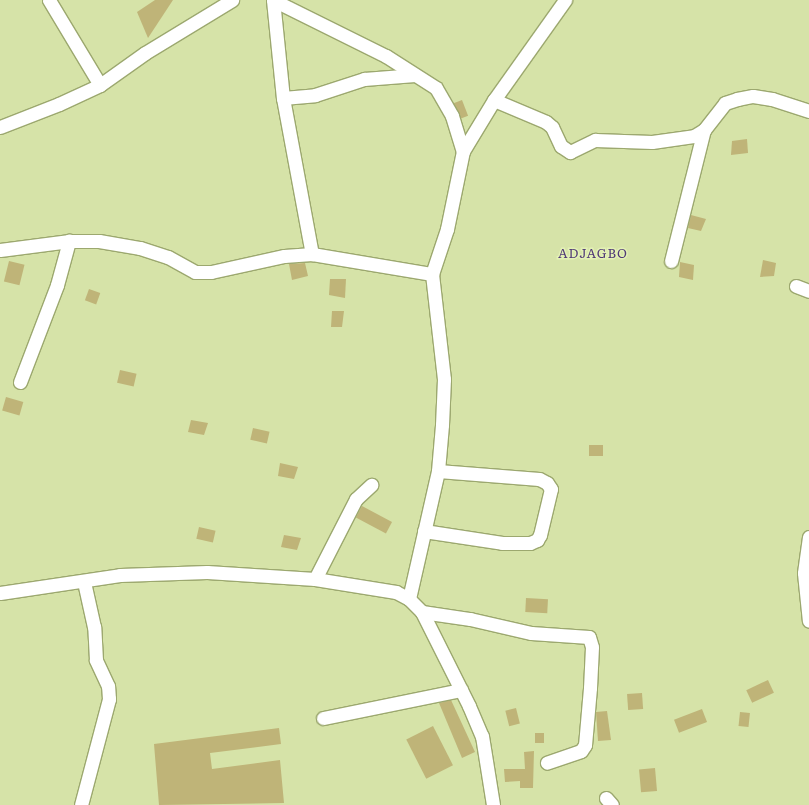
<!DOCTYPE html>
<html>
<head>
<meta charset="utf-8">
<style>
	body { margin:0 }
	#map { position:relative; width:809px; height:805px; overflow:hidden; background:#d6e3a8; font-family:Literata,serif }
	div>[style] { position:absolute }
	.building>* { inset:0; background:#bfb478; transform-origin:0 0 }
	.roads { filter:drop-shadow(1px 0 #9ca86f) drop-shadow(-1px 0 #9ca86f) drop-shadow(0 1px #9ca86f) drop-shadow(0 -1px #9ca86f) }
	.minor>* { height:13px; margin:-6.5px; padding:0 6.5px; transform-origin:6.5px; border-radius:6.5px; background:#fff }
	span { translate:-50% -50%; white-space:nowrap; text-align:center; line-height:1.15; -webkit-text-stroke:3px #e3f1b5; paint-order:stroke }
	.quarter-label { font-size:13px; color:#503a76; letter-spacing:1px }
</style>
</head>
<body>
<div id="map">
	<div class="building">
		<div style="clip-path:polygon(155px 0,173px 0,148px 38px,137px 12px)"></div>
		<div style="left:462px;top:100px;width:17px;height:9px;rotate:69deg"></div>
		<div style="clip-path:polygon(747px 139px,748px 153px,731px 155px,732px 141px)"></div>
		<div style="clip-path:polygon(691px 215px,706px 219px,701px 231px,688px 228px)"></div>
		<div style="clip-path:polygon(763px 260px,776px 263px,774px 276px,760px 277px)"></div>
		<div style="left:9px;top:261px;width:16px;height:21px;rotate:14deg"></div>
		<div style="clip-path:polygon(680px 262px,694px 265px,693px 280px,679px 277px)"></div>
		<div style="clip-path:polygon(305px 263px,308px 276px,292px 280px,289px 264px)"></div>
		<div style="clip-path:polygon(330px 279px,346px 279px,345px 298px,329px 295px)"></div>
		<div style="left:89px;top:289px;width:12px;height:12px;rotate:20deg"></div>
		<div style="clip-path:polygon(332px 311px,344px 311px,342px 327px,331px 327px)"></div>
		<div style="left:120px;top:370px;width:17px;height:13px;rotate:13deg"></div>
		<div style="left:6px;top:397px;width:18px;height:14px;rotate:16deg"></div>
		<div style="clip-path:polygon(191px 420px,208px 423px,204px 435px,188px 432px)"></div>
		<div style="left:253px;top:428px;width:17px;height:12px;rotate:13deg"></div>
		<div style="left:589px;top:445px;width:14px;height:11px"></div>
		<div style="clip-path:polygon(280px 463px,298px 467px,294px 479px,278px 476px)"></div>
		<div style="left:362px;top:506px;width:34px;height:13px;rotate:28deg"></div>
		<div style="left:199px;top:527px;width:17px;height:12px;rotate:13deg"></div>
		<div style="clip-path:polygon(284px 535px,301px 538px,297px 550px,281px 547px)"></div>
		<div style="left:526px;top:598px;width:22px;height:14px;rotate:3deg"></div>
		<div style="left:768px;top:680px;width:14px;height:24px;rotate:65deg"></div>
		<div style="left:642px;top:693px;width:16px;height:15px;rotate:86deg"></div>
		<div style="clip-path:polygon(451px 700px,475px 752px,462px 758px,439px 703px)"></div>
		<div style="left:516px;top:708px;width:16px;height:11px;rotate:76deg"></div>
		<div style="left:702px;top:709px;width:14px;height:30px;rotate:69deg"></div>
		<div style="clip-path:polygon(607px 711px,611px 740px,598px 741px,596px 712px)"></div>
		<div style="left:740px;top:712px;width:10px;height:14px;rotate:6deg"></div>
		<div style="left:433px;top:726px;width:44px;height:30px;rotate:63deg"></div>
		<div style="clip-path:polygon(279px 728px,281px 744px,210px 753px,212px 769px,280px 760px,284px 803px,159px 805px,154px 744px)"></div>
		<div style="left:535px;top:733px;width:9px;height:10px"></div>
		<div style="clip-path:polygon(534px 751px,533px 788px,520px 788px,520px 781px,505px 782px,504px 769px,525px 769px,524px 752px)"></div>
		<div style="left:655px;top:768px;width:23px;height:16px;rotate:85deg"></div>
	</div>
	<div class="roads">
		<div class="minor">
			<div style="left:49px;top:0;width:99px;rotate:59deg"></div>
			<div style="left:273px;top:0;width:126px;rotate:26.4deg"></div>
			<div style="left:386px;top:56px;width:59px;rotate:32.6deg"></div>
			<div style="left:436px;top:88px;width:32px;rotate:60deg"></div>
			<div style="left:452px;top:116px;width:37px;rotate:73deg"></div>
			<div style="left:463px;top:151px;width:80px;rotate:101.6deg"></div>
			<div style="left:447px;top:229px;width:47px;rotate:108.4deg"></div>
			<div style="left:432px;top:274px;width:106px;rotate:83.5deg"></div>
			<div style="left:444px;top:379px;width:46px;rotate:92.5deg"></div>
			<div style="left:442px;top:425px;width:46px;rotate:95deg"></div>
			<div style="left:438px;top:471px;width:131px;rotate:102.8deg"></div>
			<div style="left:273px;top:0;width:99px;rotate:84.2deg"></div>
			<div style="left:283px;top:98px;width:159px;rotate:79.5deg"></div>
			<div style="left:283px;top:98px;width:32px;rotate:-5deg"></div>
			<div style="left:315px;top:95px;width:52px;rotate:-18.1deg"></div>
			<div style="left:364px;top:79px;width:51px;rotate:-4.5deg"></div>
			<div style="left:494px;top:100px;width:56px;rotate:22.9deg"></div>
			<div style="left:546px;top:122px;width:8px;rotate:40deg"></div>
			<div style="left:552px;top:127px;width:21px;rotate:65deg"></div>
			<div style="left:561px;top:146px;width:11px;rotate:34deg"></div>
			<div style="left:570px;top:152px;width:28px;rotate:-26deg"></div>
			<div style="left:595px;top:140px;width:57px;rotate:2deg"></div>
			<div style="left:652px;top:142px;width:42px;rotate:-8.1deg"></div>
			<div style="left:694px;top:136px;width:12px;rotate:-31deg"></div>
			<div style="left:704px;top:130px;width:34px;rotate:-52deg"></div>
			<div style="left:725px;top:103px;width:13px;rotate:-18deg"></div>
			<div style="left:737px;top:99px;width:16px;rotate:-11deg"></div>
			<div style="left:753px;top:96px;width:19px;rotate:9deg"></div>
			<div style="left:772px;top:99px;width:39px;rotate:18deg"></div>
			<div style="left:0;top:127px;width:63px;rotate:-21.3deg"></div>
			<div style="left:59px;top:104px;width:45px;rotate:-24.9deg"></div>
			<div style="left:100px;top:85px;width:55px;rotate:-35.4deg"></div>
			<div style="left:145px;top:53px;width:102px;rotate:-31.3deg"></div>
			<div style="left:463px;top:151px;width:60px;rotate:-58.7deg"></div>
			<div style="left:494px;top:100px;width:123px;rotate:-54.6deg"></div>
			<div style="left:0;top:250px;width:70px;rotate:-7.4deg"></div>
			<div style="left:69px;top:241px;width:30px"></div>
			<div style="left:99px;top:241px;width:42px;rotate:9.7deg"></div>
			<div style="left:140px;top:248px;width:29px;rotate:18deg"></div>
			<div style="left:168px;top:257px;width:31px;rotate:29deg"></div>
			<div style="left:195px;top:272px;width:16px"></div>
			<div style="left:211px;top:272px;width:75px;rotate:-12.4deg"></div>
			<div style="left:284px;top:256px;width:28px;rotate:-4deg"></div>
			<div style="left:312px;top:254px;width:122px;rotate:9.5deg"></div>
			<div style="left:671px;top:261px;width:135px;rotate:-75.9deg"></div>
			<div style="left:796px;top:286px;width:14px;rotate:21deg"></div>
			<div style="left:20px;top:382px;width:104px;rotate:-69.1deg"></div>
			<div style="left:57px;top:285px;width:46px;rotate:-74.7deg"></div>
			<div style="left:424px;top:531px;width:79px;rotate:8.7deg"></div>
			<div style="left:502px;top:543px;width:28px"></div>
			<div style="left:530px;top:543px;width:8px;rotate:-23deg"></div>
			<div style="left:537px;top:540px;width:6px;rotate:-59deg"></div>
			<div style="left:540px;top:535px;width:47px;rotate:-76.6deg"></div>
			<div style="left:551px;top:489px;width:7px;rotate:-124deg"></div>
			<div style="left:547px;top:483px;width:9px;rotate:-153deg"></div>
			<div style="left:539px;top:479px;width:101px;rotate:-175.5deg"></div>
			<div style="left:809px;top:537px;width:36px;rotate:98deg"></div>
			<div style="left:804px;top:573px;width:48px;rotate:84.1deg"></div>
			<div style="left:315px;top:579px;width:90px;rotate:-62.9deg"></div>
			<div style="left:356px;top:499px;width:21px;rotate:-43deg"></div>
			<div style="left:0;top:593px;width:121px;rotate:-8.5deg"></div>
			<div style="left:120px;top:575px;width:87px;rotate:-2deg"></div>
			<div style="left:207px;top:572px;width:108px;rotate:3.7deg"></div>
			<div style="left:315px;top:579px;width:82px;rotate:9.1deg"></div>
			<div style="left:396px;top:592px;width:15px;rotate:28deg"></div>
			<div style="left:409px;top:599px;width:18px;rotate:45deg"></div>
			<div style="left:422px;top:612px;width:105px;rotate:63.4deg"></div>
			<div style="left:469px;top:706px;width:33px;rotate:67deg"></div>
			<div style="left:482px;top:736px;width:70px;rotate:80.9deg"></div>
			<div style="left:422px;top:612px;width:49px;rotate:8.3deg"></div>
			<div style="left:470px;top:619px;width:63px;rotate:12.9deg"></div>
			<div style="left:531px;top:633px;width:58px;rotate:3.9deg"></div>
			<div style="left:589px;top:637px;width:10px;rotate:73deg"></div>
			<div style="left:592px;top:647px;width:41px;rotate:92.8deg"></div>
			<div style="left:590px;top:688px;width:57px;rotate:95deg"></div>
			<div style="left:585px;top:745px;width:7px;rotate:124deg"></div>
			<div style="left:581px;top:751px;width:36px;rotate:161deg"></div>
			<div style="left:323px;top:718px;width:141px;rotate:-11.5deg"></div>
			<div style="left:606px;top:798px;width:9px;rotate:49deg"></div>
			<div style="left:81px;top:805px;width:110px;rotate:-75.2deg"></div>
			<div style="left:109px;top:699px;width:13px;rotate:-94deg"></div>
			<div style="left:108px;top:686px;width:29px;rotate:-115deg"></div>
			<div style="left:96px;top:660px;width:33px;rotate:-93deg"></div>
			<div style="left:94px;top:627px;width:46px;rotate:-102.5deg"></div>
		</div>
	</div>
	<div class="quarter-label">
		<span style="left:593px;top:253px">ADJAGBO</span>
	</div>
</div>
</body>
</html>
